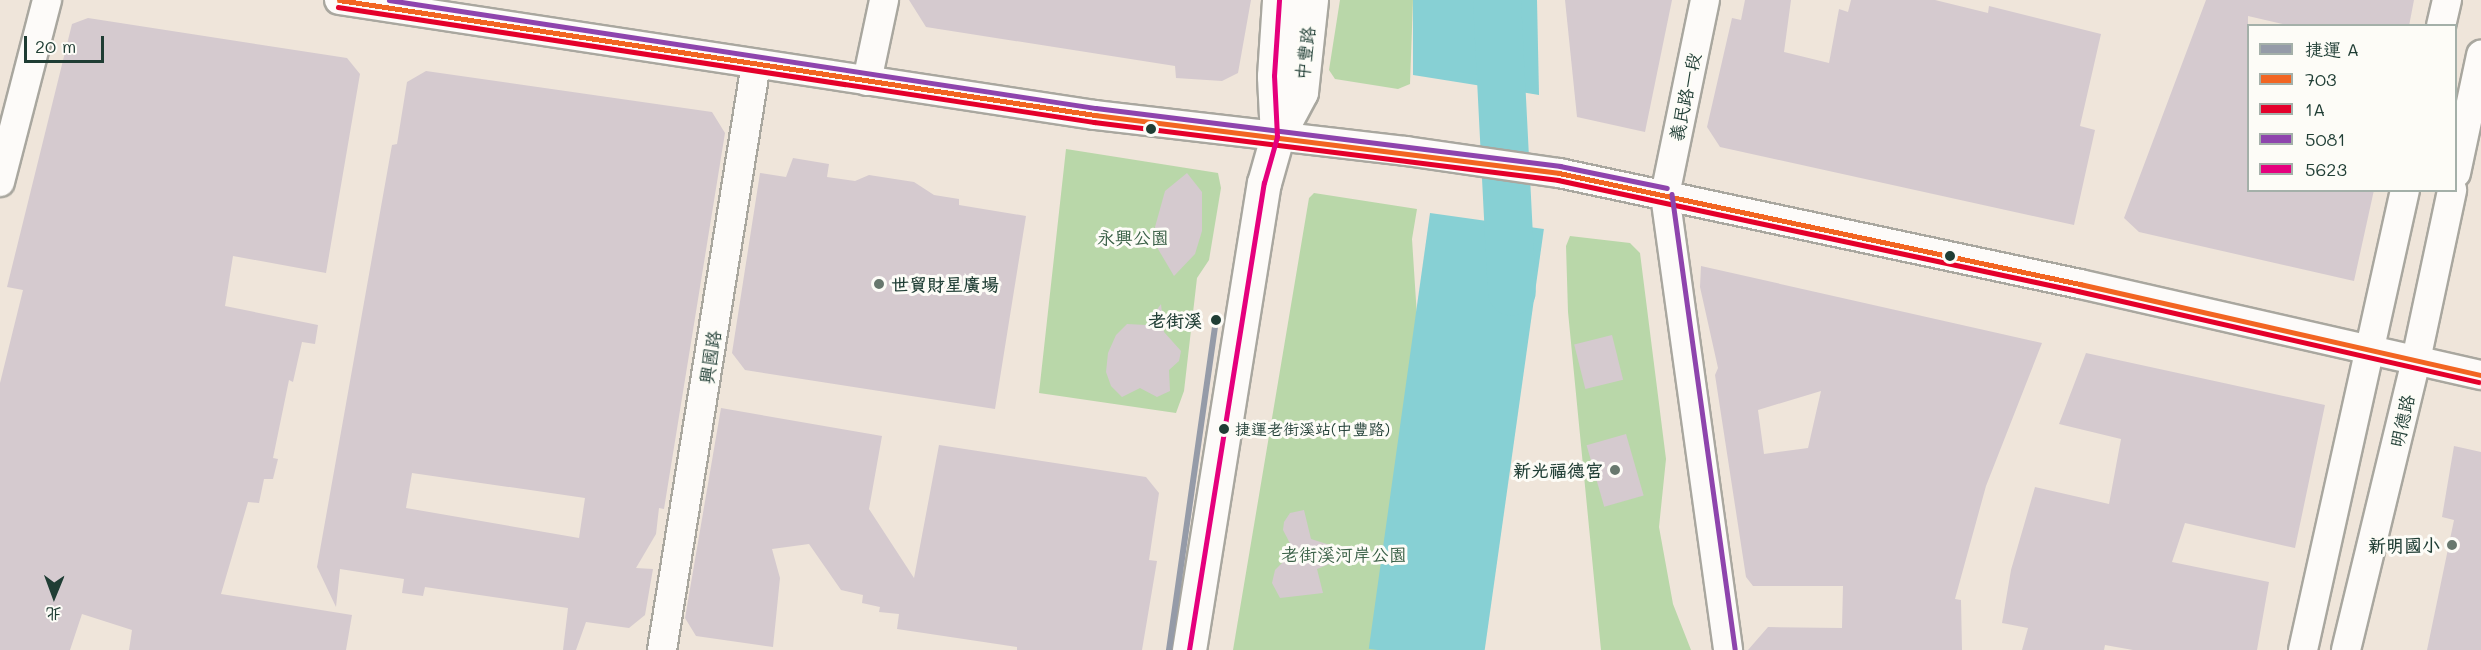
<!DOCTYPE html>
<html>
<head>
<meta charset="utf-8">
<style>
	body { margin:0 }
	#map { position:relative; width:2481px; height:650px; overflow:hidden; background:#efe5da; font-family:Mali,"LXGW WenKai TC",sans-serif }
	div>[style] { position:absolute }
	.green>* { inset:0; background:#b9d7a9 }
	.water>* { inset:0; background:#87d0d4; transform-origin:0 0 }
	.river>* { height:48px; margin:-24px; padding:0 24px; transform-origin:24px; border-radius:24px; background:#87d0d4 }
	.building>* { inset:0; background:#d5cacf; transform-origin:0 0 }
	.roads { filter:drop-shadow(2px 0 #a9a79f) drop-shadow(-2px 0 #a9a79f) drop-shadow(0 2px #a9a79f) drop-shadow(0 -2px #a9a79f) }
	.minor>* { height:28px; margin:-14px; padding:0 14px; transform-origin:14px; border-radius:14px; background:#fdfbf9 }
	.major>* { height:33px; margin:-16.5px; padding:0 16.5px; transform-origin:16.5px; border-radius:16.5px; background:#fdfbf9 }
	.bus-1>* { height:4.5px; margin:-2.25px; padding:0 2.25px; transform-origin:2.25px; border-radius:2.25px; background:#f26522 }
	.bus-2>* { height:4.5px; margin:-2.25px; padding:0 2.25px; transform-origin:2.25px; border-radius:2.25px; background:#e4002b }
	.bus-3>* { height:4.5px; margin:-2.25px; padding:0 2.25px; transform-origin:2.25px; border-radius:2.25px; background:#8e44ad }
	.bus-4>* { height:4.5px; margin:-2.25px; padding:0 2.25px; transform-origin:2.25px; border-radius:2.25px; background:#e5007d }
	.metro-1>* { height:6px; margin:-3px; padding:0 3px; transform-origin:3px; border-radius:3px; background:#959ba8 }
	.dots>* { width:16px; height:16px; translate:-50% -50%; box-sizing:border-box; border:3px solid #fdfcf7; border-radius:50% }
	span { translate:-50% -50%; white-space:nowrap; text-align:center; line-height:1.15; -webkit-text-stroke:6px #fdfcf7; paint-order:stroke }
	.bus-label { font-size:16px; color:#1f3d34 }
	.left { translate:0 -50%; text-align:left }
	.street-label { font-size:18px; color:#1f3d34 }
	.park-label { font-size:18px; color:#3a6047 }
	.poi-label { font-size:18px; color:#1f3d34; font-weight:700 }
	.right { translate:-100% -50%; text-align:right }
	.stop-label { font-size:18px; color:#1f3d34; font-weight:700 }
	.legend { position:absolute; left:2247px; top:24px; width:210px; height:168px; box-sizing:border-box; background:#fdfcf7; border:2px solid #a4b0a9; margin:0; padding:8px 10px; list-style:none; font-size:18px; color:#1f3d34 }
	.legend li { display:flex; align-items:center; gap:12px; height:30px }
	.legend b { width:30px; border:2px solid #a4b0a9 }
	.north { position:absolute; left:24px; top:566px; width:60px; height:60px; -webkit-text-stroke:4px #fdfcf7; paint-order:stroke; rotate:181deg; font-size:16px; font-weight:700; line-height:24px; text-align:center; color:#1f3d34 }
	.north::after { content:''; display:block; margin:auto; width:21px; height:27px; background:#1f3d34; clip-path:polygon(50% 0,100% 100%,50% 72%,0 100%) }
	.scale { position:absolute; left:24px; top:36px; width:80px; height:27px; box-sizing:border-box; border:3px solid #1f3d34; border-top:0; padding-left:8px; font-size:18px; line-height:21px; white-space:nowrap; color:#1f3d34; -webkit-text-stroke:4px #fdfcf7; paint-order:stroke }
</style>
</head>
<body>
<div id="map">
	<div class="green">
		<div style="clip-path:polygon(1340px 0,1413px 0,1410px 84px,1398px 89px,1335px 79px,1329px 70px)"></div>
		<div style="clip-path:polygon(1066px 149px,1218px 173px,1221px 188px,1209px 260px,1197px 278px,1184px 391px,1176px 413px,1039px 393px)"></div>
		<div style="clip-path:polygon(1314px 193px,1417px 209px,1412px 239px,1418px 332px,1447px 650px,1233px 650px,1309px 198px)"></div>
		<div style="clip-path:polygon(1570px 236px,1630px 243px,1640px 253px,1666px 459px,1659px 527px,1673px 604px,1691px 650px,1601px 650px,1568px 312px,1566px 246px)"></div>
	</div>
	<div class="water">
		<div style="clip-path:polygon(1413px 0,1537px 0,1539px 95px,1413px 75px)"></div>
		<div style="left:1430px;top:213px;width:115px;height:440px;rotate:8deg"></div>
	</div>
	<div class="river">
		<div style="left:1497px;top:0;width:292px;rotate:87.1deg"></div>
	</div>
	<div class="building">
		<div style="clip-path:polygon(909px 0,1251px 0,1238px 73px,1222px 81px,1176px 78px,1175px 66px,926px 27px)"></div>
		<div style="clip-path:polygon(1565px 0,1672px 0,1645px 132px,1577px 117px)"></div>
		<div style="clip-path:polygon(1745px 0,1791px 0,1784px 52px,1829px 63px,1839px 9px,1848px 12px,1851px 0,1935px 0,1988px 13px,1989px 6px,2101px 34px,2080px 126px,2095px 130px,2074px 225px,1720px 147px,1707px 127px,1732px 18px,1741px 20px)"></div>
		<div style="clip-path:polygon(2206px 0,2414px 0,2409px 26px,2291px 26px,2248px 16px,2248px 190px,2374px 190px,2354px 281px,2139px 232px,2124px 218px)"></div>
		<div style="clip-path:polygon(88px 18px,347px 58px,360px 74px,326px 273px,233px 256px,225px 306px,318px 325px,315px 344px,302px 342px,293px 382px,289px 380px,273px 458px,278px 459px,273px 479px,264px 479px,259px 503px,248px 502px,221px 594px,352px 615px,346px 650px,129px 650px,132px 630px,82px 614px,70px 650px,0 650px,0 383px,23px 290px,7px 287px,72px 24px)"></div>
		<div style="clip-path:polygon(evenodd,426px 71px,712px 112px,725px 133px,664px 509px,659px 508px,656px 534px,636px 568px,653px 569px,645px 615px,629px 628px,586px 622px,576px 650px,563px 650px,568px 608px,425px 587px,423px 596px,402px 593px,404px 579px,340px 569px,336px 607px,317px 567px,392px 145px,397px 144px,407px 82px,426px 71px,412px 473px,585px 498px,579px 538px,406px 508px,412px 473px)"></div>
		<div style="clip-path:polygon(793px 158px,829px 164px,827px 177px,855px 181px,869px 175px,914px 182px,934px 195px,959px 199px,959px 205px,1026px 216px,995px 409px,745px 370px,732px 353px,760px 173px,786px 177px)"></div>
		<div style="clip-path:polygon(1187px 173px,1202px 192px,1202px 231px,1195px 254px,1174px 276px,1158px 249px,1155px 227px,1165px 191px)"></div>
		<div style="clip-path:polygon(evenodd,1701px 266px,2042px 343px,1986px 486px,1955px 599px,1961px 600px,1962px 650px,1748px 650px,1768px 627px,1842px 628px,1843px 586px,1753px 586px,1746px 577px,1715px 375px,1718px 368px,1700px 287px,1701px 266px,1821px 391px,1808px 448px,1764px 454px,1758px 410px,1821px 391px)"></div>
		<div style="clip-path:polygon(1161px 304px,1164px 332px,1181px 351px,1179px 361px,1169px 370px,1170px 391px,1157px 397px,1140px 388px,1122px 397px,1111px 386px,1106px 372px,1108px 353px,1116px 335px,1127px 324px,1146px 325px)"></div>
		<div style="left:1612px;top:335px;width:46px;height:39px;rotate:76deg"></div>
		<div style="clip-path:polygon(2086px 353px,2325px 405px,2295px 548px,2185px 523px,2172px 562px,2269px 582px,2257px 650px,2133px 650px,2105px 645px,2104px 650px,2022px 650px,2028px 628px,2002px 623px,2011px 570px,2035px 487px,2109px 504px,2121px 439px,2059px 424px)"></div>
		<div style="clip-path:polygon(721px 408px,882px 436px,869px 509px,914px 578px,939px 445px,1146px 477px,1159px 493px,1149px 560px,1157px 561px,1142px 650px,1017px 650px,1017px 647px,897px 629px,899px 614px,879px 612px,880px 607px,862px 603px,863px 595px,841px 590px,809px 544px,772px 549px,780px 578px,773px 647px,696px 636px,685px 618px)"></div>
		<div style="left:1626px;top:434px;width:64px;height:41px;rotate:74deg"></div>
		<div style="clip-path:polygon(2454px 446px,2481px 452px,2481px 650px,2427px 650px,2454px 520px,2442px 517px)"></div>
		<div style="clip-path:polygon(1304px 510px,1311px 539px,1330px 545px,1332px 563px,1317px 569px,1323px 593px,1280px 598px,1272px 583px,1275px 570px,1294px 551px,1283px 530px,1284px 522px,1290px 513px)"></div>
	</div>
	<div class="roads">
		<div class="minor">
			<div style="left:339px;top:0;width:765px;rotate:8.65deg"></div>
			<div style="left:1095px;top:115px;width:313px;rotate:6.6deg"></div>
			<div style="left:1406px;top:151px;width:155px;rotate:8.2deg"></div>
			<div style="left:1559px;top:173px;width:533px;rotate:12.03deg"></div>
			<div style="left:2080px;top:284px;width:411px;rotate:12.8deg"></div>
			<div style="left:1705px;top:0;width:199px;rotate:101.6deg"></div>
			<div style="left:1665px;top:195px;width:459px;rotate:82.1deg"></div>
			<div style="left:2441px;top:26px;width:27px;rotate:-77deg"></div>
			<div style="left:867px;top:81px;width:83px;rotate:-78.1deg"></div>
			<div style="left:2456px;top:173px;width:121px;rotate:-78deg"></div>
			<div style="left:0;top:182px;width:188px;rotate:-75.5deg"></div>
			<div style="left:662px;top:650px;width:593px;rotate:-80.89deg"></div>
			<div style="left:2303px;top:650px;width:471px;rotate:-77.5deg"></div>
			<div style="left:2346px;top:650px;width:298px;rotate:-76.4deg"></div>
			<div style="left:2416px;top:360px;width:174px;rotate:-78deg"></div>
		</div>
		<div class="major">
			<div style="left:1277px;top:136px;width:60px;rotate:-92.9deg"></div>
			<div style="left:1274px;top:76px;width:76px;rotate:-86.2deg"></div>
			<div style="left:1189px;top:650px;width:473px;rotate:-80.9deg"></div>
			<div style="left:1264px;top:183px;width:48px;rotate:-74.2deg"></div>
			<div style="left:1277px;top:137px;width:51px;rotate:-61.9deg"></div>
			<div style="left:1301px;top:92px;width:93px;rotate:-83.8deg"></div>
		</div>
	</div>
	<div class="bus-1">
		<div style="left:339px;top:0;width:765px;rotate:8.65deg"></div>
		<div style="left:1095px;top:115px;width:468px;rotate:7.1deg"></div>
		<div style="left:1559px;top:173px;width:533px;rotate:12.03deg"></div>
		<div style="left:2080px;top:284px;width:411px;rotate:12.8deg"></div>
	</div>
	<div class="bus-2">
		<div style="left:338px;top:7px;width:765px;rotate:8.65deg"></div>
		<div style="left:1094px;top:122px;width:468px;rotate:7.1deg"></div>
		<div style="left:1558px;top:180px;width:532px;rotate:12.05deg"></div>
		<div style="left:2078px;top:291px;width:411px;rotate:12.8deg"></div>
	</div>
	<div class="bus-3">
		<div style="left:389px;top:0;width:715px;rotate:8.69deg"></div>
		<div style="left:1096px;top:108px;width:468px;rotate:7.1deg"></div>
		<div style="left:1560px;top:166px;width:109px;rotate:11.6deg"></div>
		<div style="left:1672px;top:194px;width:459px;rotate:82.1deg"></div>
	</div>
	<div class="bus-4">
		<div style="left:1189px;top:650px;width:473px;rotate:-80.9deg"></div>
		<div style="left:1264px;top:183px;width:48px;rotate:-74.2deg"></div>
		<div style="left:1277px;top:137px;width:61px;rotate:-92.8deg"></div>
		<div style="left:1274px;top:76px;width:76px;rotate:-86.2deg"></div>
	</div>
	<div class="metro-1">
		<div style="left:1169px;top:650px;width:333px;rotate:-81.9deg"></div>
	</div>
	<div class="dots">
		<div style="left:1151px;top:129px;background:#1f3d34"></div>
		<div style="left:1950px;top:256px;background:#1f3d34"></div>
		<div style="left:879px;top:284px;background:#68786e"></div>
		<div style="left:1216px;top:320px;background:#1f3d34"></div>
		<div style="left:1224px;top:429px;background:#1f3d34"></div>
		<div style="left:1615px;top:470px;background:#68786e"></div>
		<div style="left:2452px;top:545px;background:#68786e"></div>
	</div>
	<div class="bus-label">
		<span class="left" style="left:1235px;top:429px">捷運老街溪站(中豐路)</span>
	</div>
	<div class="street-label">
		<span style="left:1305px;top:53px;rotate:-83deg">中豐路</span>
		<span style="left:1685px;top:97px;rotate:-78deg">義民路一段</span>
		<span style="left:710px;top:357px;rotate:-81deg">興國路</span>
		<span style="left:2402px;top:421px;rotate:-77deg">明德路</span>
	</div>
	<div class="park-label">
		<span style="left:1133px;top:237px">永興公園</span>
		<span style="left:1344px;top:554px">老街溪河岸公園</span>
	</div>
	<div class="poi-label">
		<span class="left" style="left:891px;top:284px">世貿財星廣場</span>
		<span class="right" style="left:1603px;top:470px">新光福德宮</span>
		<span class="right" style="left:2440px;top:545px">新明國小</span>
	</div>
	<div class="stop-label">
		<span class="right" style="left:1202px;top:320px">老街溪</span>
	</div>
	<ul class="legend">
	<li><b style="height:8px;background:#959ba8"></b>捷運 A</li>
	<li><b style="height:8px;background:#f26522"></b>703</li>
	<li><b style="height:8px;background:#e4002b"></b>1A</li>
	<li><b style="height:8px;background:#8e44ad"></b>5081</li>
	<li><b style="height:8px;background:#e5007d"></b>5623</li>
	</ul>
	<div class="north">北</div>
	<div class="scale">20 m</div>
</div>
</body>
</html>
